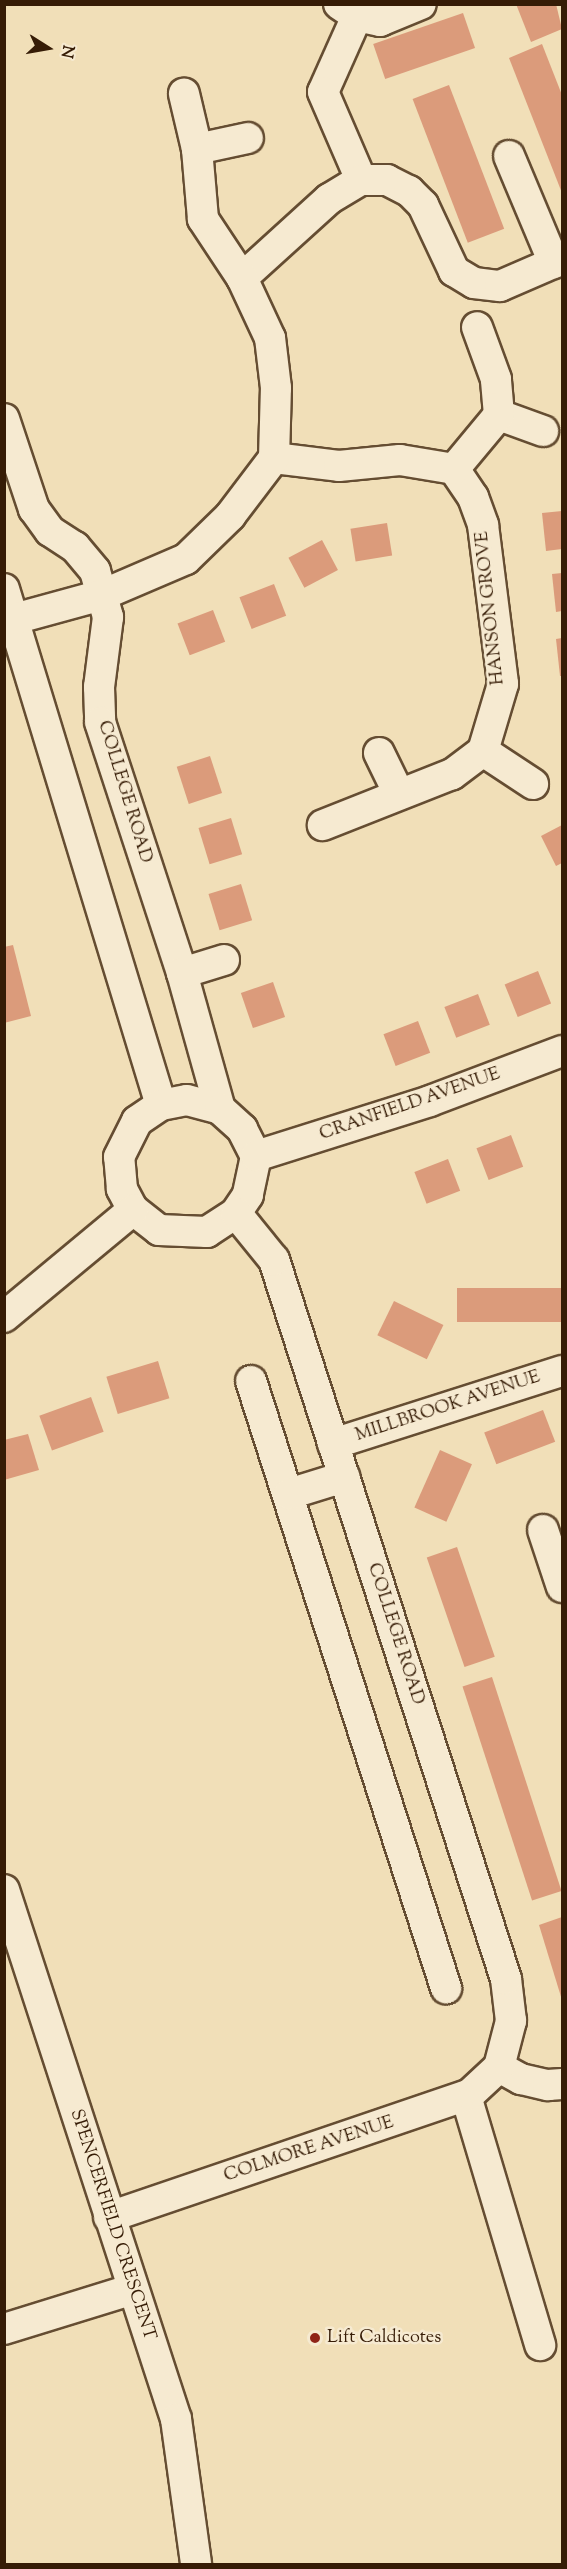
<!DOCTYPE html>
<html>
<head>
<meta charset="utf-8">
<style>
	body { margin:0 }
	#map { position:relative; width:567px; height:2569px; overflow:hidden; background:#f1dfb8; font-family:"Sorts Mill Goudy",serif }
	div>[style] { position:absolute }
	.building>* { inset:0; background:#db9b7b; transform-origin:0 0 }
	.roads { filter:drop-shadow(2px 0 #654d32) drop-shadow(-2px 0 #654d32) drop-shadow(0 2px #654d32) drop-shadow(0 -2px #654d32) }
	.minor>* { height:30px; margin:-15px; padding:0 15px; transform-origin:15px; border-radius:15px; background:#f6ead1 }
	.dots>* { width:16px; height:16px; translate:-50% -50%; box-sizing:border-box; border:3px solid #f6ead1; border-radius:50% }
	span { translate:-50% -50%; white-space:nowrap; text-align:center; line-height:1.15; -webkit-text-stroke:5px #f6ead1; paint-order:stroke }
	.street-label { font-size:18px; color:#361c06 }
	.poi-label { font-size:18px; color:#361c06 }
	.left { translate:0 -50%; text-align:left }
	.frame { position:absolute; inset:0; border:6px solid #361c06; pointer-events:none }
	.north { position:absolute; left:18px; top:18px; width:60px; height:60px; -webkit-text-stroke:4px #f6ead1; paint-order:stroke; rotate:101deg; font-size:16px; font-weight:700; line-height:24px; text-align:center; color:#361c06 }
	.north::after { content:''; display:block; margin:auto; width:21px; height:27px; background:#361c06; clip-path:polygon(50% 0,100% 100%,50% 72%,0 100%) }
</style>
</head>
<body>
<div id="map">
	<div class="building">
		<div style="clip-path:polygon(516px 4px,556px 4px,562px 29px,531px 42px)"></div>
		<div style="left:463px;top:13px;width:37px;height:95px;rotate:71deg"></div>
		<div style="clip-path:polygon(542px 44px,562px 95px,562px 193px,509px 58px)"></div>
		<div style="left:449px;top:85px;width:154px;height:39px;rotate:69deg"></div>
		<div style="clip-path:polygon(562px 511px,562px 549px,546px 551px,542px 513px)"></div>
		<div style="left:387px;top:523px;width:33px;height:37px;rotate:81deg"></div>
		<div style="left:322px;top:540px;width:34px;height:38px;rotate:62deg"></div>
		<div style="clip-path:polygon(562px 573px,562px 611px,556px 612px,552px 574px)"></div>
		<div style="left:274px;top:584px;width:34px;height:37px;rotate:69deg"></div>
		<div style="left:213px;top:610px;width:34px;height:38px;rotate:69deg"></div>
		<div style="clip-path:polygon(562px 638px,562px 676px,560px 676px,556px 639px)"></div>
		<div style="left:210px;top:756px;width:39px;height:35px;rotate:72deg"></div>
		<div style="left:231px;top:818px;width:38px;height:34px;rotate:73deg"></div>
		<div style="clip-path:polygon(562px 825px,562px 863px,556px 866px,541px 836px)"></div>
		<div style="left:241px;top:884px;width:38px;height:34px;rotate:73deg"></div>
		<div style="clip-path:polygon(13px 945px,31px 1016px,4px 1023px,4px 947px)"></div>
		<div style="left:538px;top:971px;width:35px;height:36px;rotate:68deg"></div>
		<div style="left:273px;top:982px;width:37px;height:34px;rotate:71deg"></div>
		<div style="left:478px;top:994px;width:33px;height:36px;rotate:69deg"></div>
		<div style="left:418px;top:1021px;width:34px;height:37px;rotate:69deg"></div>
		<div style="left:511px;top:1135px;width:34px;height:37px;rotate:69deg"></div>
		<div style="left:448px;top:1159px;width:34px;height:36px;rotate:69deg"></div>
		<div style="left:562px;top:1288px;width:34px;height:105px;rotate:90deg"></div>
		<div style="left:394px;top:1301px;width:55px;height:38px;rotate:26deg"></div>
		<div style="left:158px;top:1361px;width:39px;height:54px;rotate:73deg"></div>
		<div style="left:91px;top:1397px;width:37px;height:55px;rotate:70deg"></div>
		<div style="left:543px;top:1410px;width:34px;height:63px;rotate:69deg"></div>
		<div style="clip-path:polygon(28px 1434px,39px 1470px,4px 1480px,4px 1440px)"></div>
		<div style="left:440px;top:1450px;width:35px;height:63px;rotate:24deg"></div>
		<div style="left:457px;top:1547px;width:116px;height:32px;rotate:71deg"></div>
		<div style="left:492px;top:1677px;width:225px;height:31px;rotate:72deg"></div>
		<div style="clip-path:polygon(562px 1917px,562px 2000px,539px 1925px)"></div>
	</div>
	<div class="roads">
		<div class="minor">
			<div style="left:339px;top:4px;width:22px;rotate:34deg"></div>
			<div style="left:357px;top:16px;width:24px;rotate:12deg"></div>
			<div style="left:380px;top:21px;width:44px;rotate:-22.5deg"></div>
			<div style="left:357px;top:16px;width:83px;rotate:114.1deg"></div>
			<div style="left:323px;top:92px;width:96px;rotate:66.6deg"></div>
			<div style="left:197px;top:149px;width:52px;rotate:-12.2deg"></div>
			<div style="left:509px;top:156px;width:116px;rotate:67.2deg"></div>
			<div style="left:242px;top:278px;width:118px;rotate:-42.2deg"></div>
			<div style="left:329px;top:199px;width:37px;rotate:-31deg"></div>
			<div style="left:361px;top:180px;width:26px"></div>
			<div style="left:387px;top:180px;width:25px;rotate:27deg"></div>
			<div style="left:409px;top:191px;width:20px;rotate:45deg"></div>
			<div style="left:423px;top:205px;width:73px;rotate:64.8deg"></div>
			<div style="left:454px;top:271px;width:23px;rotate:31deg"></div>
			<div style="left:474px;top:283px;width:26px;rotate:7deg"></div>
			<div style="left:500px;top:286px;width:68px;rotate:-23.5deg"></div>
			<div style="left:499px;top:415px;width:47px;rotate:20deg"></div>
			<div style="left:4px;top:419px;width:95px;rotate:71.6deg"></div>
			<div style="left:34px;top:509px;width:27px;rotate:54deg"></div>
			<div style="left:50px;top:531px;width:30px;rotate:33deg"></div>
			<div style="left:75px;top:547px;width:31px;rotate:50deg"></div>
			<div style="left:95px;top:571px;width:48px;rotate:74.2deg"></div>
			<div style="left:108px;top:617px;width:71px;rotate:97.3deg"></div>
			<div style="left:99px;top:687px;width:35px;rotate:88deg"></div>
			<div style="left:100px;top:722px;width:264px;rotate:71.9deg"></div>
			<div style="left:182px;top:973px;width:141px;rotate:74.4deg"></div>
			<div style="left:274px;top:458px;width:65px;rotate:7deg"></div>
			<div style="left:339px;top:466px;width:61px;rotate:-5.6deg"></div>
			<div style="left:400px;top:460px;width:55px;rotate:9.5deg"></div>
			<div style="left:454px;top:469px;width:34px;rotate:56deg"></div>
			<div style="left:473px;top:497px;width:30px;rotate:70deg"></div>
			<div style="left:483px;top:525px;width:160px;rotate:82.8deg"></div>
			<div style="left:503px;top:684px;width:70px;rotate:106.6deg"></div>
			<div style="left:483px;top:751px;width:39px;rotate:143deg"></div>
			<div style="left:452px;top:774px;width:139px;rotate:158.4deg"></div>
			<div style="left:454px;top:469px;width:70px;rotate:-50.2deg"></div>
			<div style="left:499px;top:415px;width:36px;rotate:-95deg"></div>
			<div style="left:496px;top:379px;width:55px;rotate:-110.1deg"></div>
			<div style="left:4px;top:589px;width:539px;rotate:73.08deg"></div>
			<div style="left:14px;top:619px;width:91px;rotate:-15.3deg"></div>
			<div style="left:102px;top:595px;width:91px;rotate:-23.2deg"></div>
			<div style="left:186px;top:559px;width:62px;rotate:-44.3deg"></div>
			<div style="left:230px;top:516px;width:73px;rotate:-52.8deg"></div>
			<div style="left:274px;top:458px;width:70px;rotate:-88.4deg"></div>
			<div style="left:276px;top:388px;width:50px;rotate:-96.8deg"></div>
			<div style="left:270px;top:338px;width:66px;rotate:-115deg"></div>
			<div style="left:242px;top:278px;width:71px;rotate:-123.5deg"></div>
			<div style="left:203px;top:219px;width:70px;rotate:-94.9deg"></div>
			<div style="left:197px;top:149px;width:57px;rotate:-103.3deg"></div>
			<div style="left:483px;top:751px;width:60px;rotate:33.4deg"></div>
			<div style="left:379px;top:753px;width:46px;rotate:64deg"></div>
			<div style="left:182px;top:973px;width:44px;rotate:-17.2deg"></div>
			<div style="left:187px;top:1100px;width:34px;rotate:15deg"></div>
			<div style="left:220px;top:1109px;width:30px;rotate:42deg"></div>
			<div style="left:242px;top:1129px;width:30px;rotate:63deg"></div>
			<div style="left:256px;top:1156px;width:40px;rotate:102deg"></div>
			<div style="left:248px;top:1195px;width:22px;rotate:124deg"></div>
			<div style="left:236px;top:1213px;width:35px;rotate:147deg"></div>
			<div style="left:207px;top:1232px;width:48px;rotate:-177.6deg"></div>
			<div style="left:159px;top:1230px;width:33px;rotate:-142deg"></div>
			<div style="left:133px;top:1210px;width:24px;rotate:-118deg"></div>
			<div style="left:122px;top:1189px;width:32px;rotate:-95deg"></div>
			<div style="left:119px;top:1157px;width:40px;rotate:-63.4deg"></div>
			<div style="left:137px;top:1121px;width:29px;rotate:-34deg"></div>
			<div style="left:161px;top:1105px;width:26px;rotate:-11deg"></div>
			<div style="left:256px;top:1156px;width:182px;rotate:-17.5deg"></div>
			<div style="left:430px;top:1101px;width:141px;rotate:-20.7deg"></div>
			<div style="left:4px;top:1317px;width:168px;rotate:-39.7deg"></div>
			<div style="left:251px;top:1381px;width:638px;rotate:72.19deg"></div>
			<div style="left:333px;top:1444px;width:240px;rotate:-17.7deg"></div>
			<div style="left:289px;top:1494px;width:58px;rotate:-17.2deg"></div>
			<div style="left:543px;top:1530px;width:60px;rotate:71.6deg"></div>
			<div style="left:4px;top:1890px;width:556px;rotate:71.99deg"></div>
			<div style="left:176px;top:2419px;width:146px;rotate:82.1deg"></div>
			<div style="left:499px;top:2067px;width:25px;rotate:29deg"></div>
			<div style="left:521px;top:2079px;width:28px;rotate:13deg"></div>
			<div style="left:548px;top:2085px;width:14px;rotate:-4deg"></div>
			<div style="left:466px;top:2096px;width:260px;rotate:73.4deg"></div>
			<div style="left:109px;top:2217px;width:381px;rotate:-18.8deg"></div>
			<div style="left:470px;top:2094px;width:40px;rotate:-43deg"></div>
			<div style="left:499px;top:2067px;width:48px;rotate:-75.4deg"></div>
			<div style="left:511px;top:2021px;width:42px;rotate:-96.8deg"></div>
			<div style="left:506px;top:1979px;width:756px;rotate:-107.88deg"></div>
			<div style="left:274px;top:1260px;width:60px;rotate:-129deg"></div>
			<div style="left:4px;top:2329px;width:135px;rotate:-17.2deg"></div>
		</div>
	</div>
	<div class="dots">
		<div style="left:315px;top:2338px;background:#8f2418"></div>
	</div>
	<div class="street-label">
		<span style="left:491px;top:608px;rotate:-96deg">HANSON GROVE</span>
		<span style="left:124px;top:792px;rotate:73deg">COLLEGE ROAD</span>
		<span style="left:410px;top:1105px;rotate:-19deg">CRANFIELD AVENUE</span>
		<span style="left:448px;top:1407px;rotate:-18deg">MILLBROOK AVENUE</span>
		<span style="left:395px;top:1634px;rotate:72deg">COLLEGE ROAD</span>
		<span style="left:309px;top:2150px;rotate:-18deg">COLMORE AVENUE</span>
		<span style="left:112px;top:2225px;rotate:72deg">SPENCERFIELD CRESCENT</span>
	</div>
	<div class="poi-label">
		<span class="left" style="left:327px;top:2338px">Lift Caldicotes</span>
	</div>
	<div class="frame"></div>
	<div class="north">N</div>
</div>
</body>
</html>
